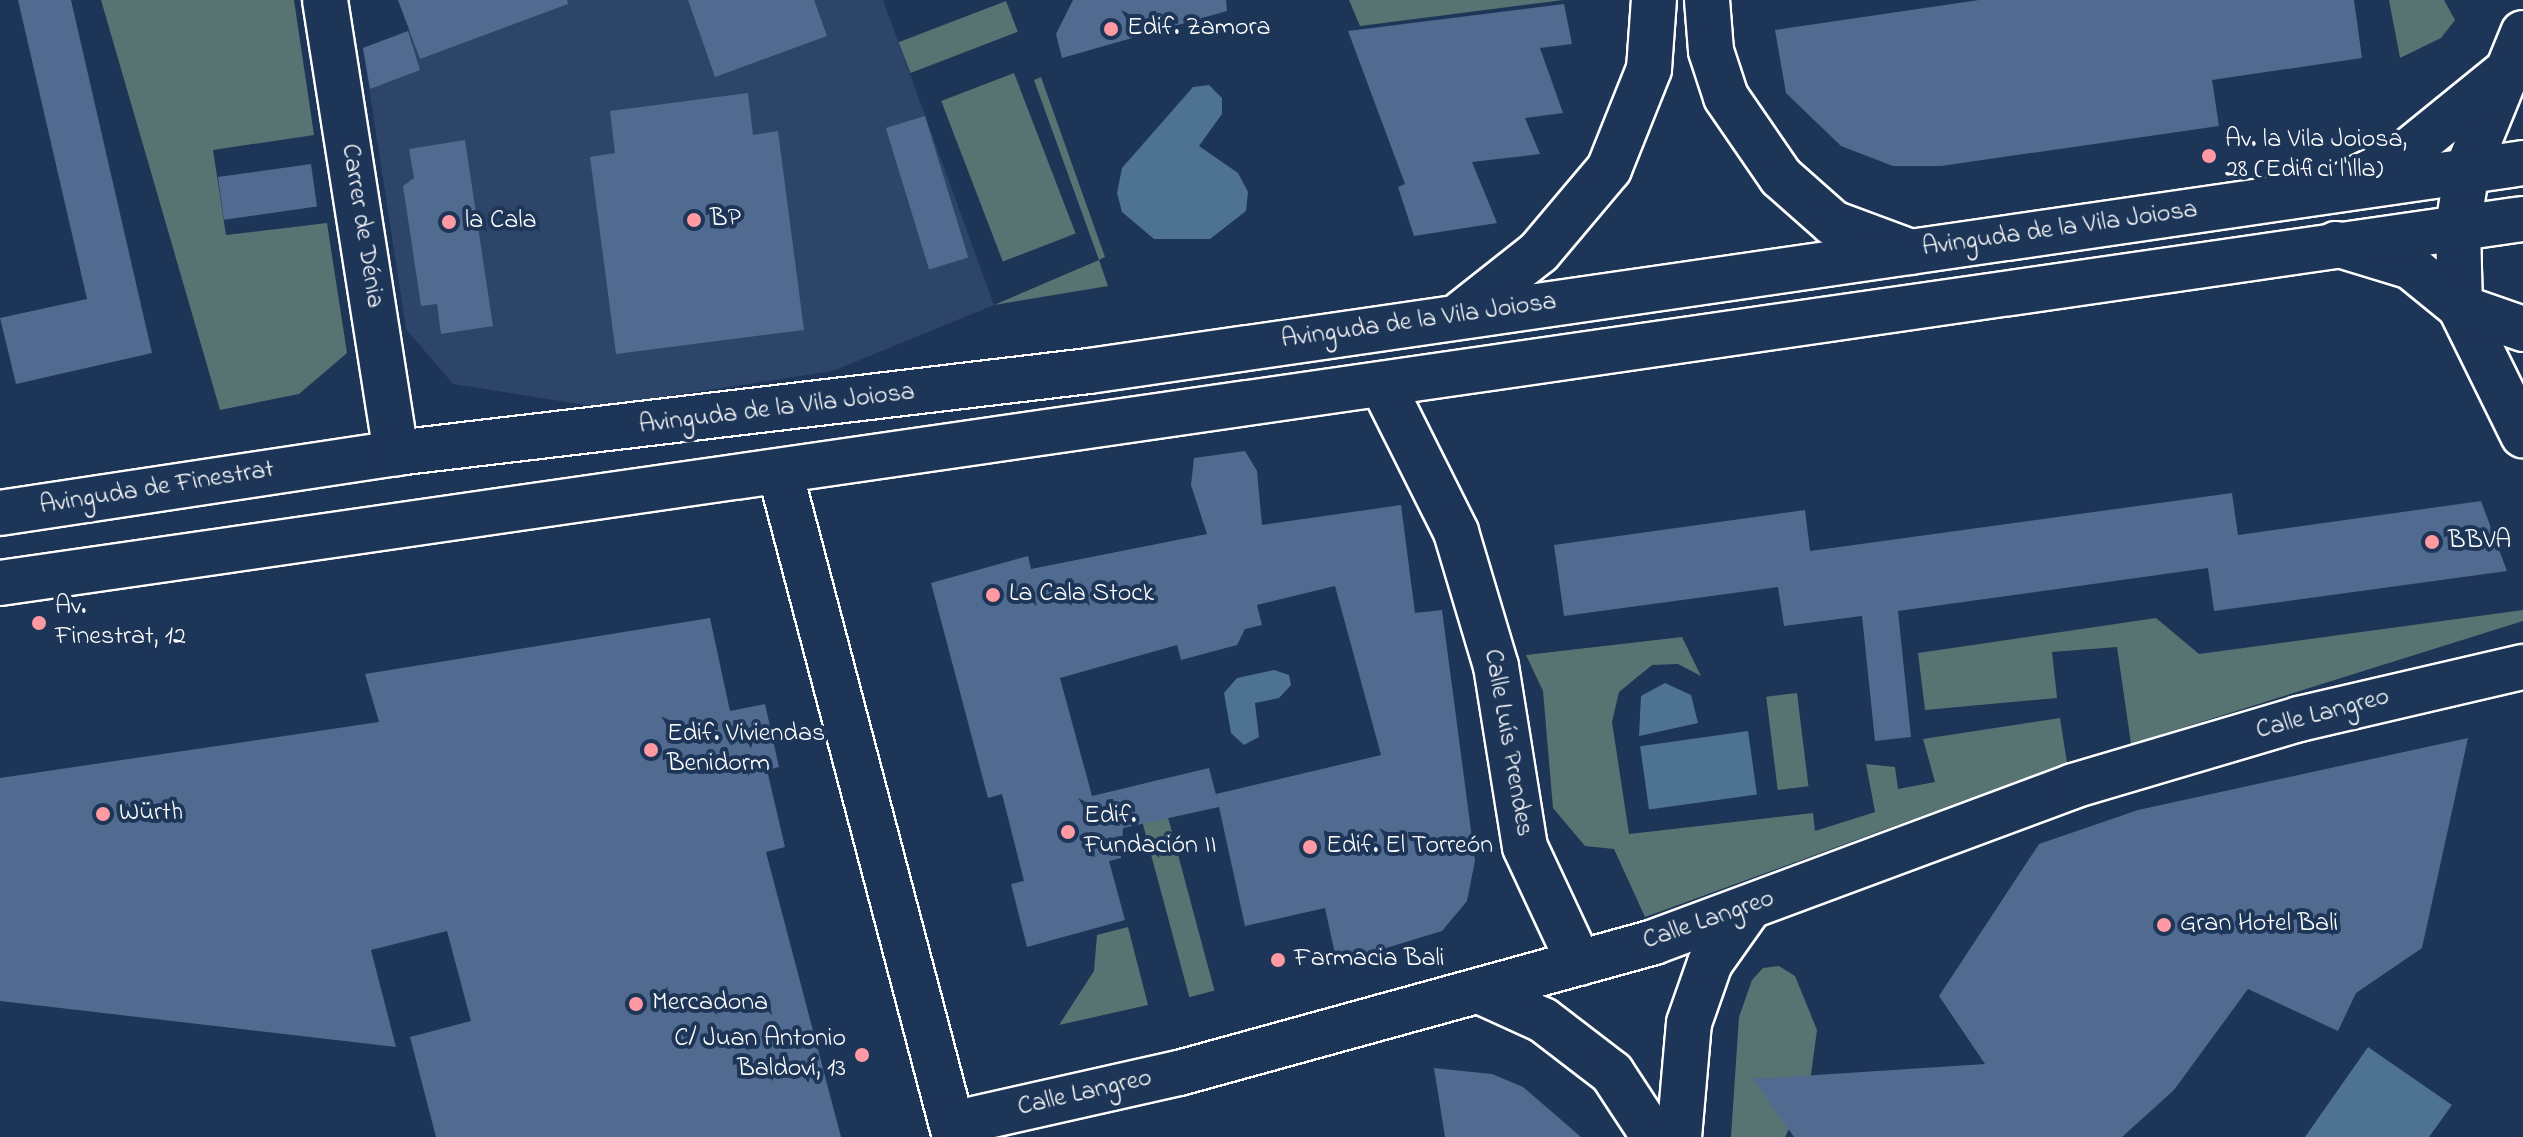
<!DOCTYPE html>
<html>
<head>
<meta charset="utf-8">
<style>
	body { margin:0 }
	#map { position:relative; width:2523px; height:1137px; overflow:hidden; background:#1d3557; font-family:"Indie Flower",sans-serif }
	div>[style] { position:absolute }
	.built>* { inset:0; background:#2d4568 }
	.green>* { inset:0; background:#577472; transform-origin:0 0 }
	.water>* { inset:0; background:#4e7391; transform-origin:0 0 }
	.building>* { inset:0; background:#516a90; transform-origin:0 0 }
	.roads { filter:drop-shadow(2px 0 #fff) drop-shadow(-2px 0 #fff) drop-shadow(0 2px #fff) drop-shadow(0 -2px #fff) }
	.minor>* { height:44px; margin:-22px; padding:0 22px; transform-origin:22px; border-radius:22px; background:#1d3557 }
	.major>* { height:44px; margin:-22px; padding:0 22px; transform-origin:22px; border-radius:22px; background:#1d3557 }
	.dots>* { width:22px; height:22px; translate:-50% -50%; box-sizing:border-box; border:4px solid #1d3557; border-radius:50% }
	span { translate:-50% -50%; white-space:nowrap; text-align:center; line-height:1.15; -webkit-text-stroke:8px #1d3557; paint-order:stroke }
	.poi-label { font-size:26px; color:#fff }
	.left { translate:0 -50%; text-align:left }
	.right { translate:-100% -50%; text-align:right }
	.street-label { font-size:26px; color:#fff }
</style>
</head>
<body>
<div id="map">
	<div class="built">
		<div style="clip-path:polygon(492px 0,883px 0,994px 305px,833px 371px,598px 407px,453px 384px,406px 329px,363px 48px)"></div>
	</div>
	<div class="green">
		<div style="clip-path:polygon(101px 0,294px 0,314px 135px,213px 150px,226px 235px,327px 223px,347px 353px,299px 394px,220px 410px)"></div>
		<div style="clip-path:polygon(1349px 0,1563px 0,1360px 26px)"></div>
		<div style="clip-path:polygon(2389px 0,2444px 0,2455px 20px,2441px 38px,2400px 58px)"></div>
		<div style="left:1006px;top:1px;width:33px;height:115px;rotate:69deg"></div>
		<div style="left:1014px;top:73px;width:172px;height:78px;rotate:69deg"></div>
		<div style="clip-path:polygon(1041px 77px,1105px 257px,1099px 260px,1108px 286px,994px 305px,1099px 260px,1034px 80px)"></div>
		<div style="clip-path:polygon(2523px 610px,2523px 621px,2131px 744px,2117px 647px,2052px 652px,2057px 698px,1925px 710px,1918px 653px,2156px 618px,2199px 654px)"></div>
		<div style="clip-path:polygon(1682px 637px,1701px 676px,1678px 664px,1652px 665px,1619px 692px,1612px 722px,1629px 834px,1813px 813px,1815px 831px,1875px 812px,1866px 764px,1895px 767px,1898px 789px,1935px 782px,1923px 739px,2060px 718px,2067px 763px,1645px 917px,1614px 849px,1585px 846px,1553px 808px,1543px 691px,1526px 655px)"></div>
		<div style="left:1797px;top:693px;width:94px;height:31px;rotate:83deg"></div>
		<div style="left:1158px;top:780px;width:218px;height:26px;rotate:75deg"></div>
		<div style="clip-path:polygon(1128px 927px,1148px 1005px,1059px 1025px,1094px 971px,1097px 935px)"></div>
		<div style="clip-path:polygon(1779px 966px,1795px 976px,1817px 1030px,1809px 1089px,1785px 1137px,1731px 1137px,1739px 1017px,1752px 980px,1763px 968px)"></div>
	</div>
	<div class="water">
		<div style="clip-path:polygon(1209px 85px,1222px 98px,1222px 114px,1199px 146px,1238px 173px,1248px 192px,1246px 211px,1210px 239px,1154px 239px,1122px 212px,1117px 193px,1122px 168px,1193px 87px)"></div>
		<div style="clip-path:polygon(1274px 670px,1289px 675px,1291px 685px,1279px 698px,1255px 703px,1259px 737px,1244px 745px,1231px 733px,1224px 693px,1237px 678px)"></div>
		<div style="clip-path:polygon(1665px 683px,1691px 695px,1698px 723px,1639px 736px,1641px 696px)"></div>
		<div style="left:1748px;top:731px;width:64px;height:109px;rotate:82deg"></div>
		<div style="clip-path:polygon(2368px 1047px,2452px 1105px,2429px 1137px,2305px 1137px)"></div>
	</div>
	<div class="building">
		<div style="clip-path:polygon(18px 0,71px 0,152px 353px,16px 384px,0 318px,87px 299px)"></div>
		<div style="clip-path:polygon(398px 0,567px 0,568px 4px,420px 59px)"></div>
		<div style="clip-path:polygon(688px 0,814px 0,827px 36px,715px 77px)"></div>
		<div style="clip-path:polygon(1073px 0,1226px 0,1227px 11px,1062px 58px,1056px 34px)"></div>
		<div style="clip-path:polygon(1979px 0,2354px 0,2362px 58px,2212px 80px,2219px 126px,1941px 166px,1893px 166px,1841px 146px,1786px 93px,1775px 30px)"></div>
		<div style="clip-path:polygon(1564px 4px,1572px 44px,1540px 48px,1563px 113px,1525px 118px,1540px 154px,1472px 162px,1497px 223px,1414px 236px,1398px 187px,1405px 184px,1348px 31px)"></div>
		<div style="clip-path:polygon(408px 31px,420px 70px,370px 89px,363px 48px)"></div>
		<div style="clip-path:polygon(748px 93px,753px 135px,778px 131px,804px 330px,616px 354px,590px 157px,615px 153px,610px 111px)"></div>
		<div style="left:925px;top:116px;width:148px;height:41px;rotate:73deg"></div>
		<div style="clip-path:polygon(465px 140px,493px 326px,441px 334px,437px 304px,421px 306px,403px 186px,414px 178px,409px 149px)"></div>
		<div style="left:311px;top:164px;width:43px;height:94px;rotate:82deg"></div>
		<div style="clip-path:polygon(evenodd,1245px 451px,1257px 471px,1262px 525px,1401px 505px,1415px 613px,1442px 610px,1475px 861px,1467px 901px,1442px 931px,1337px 963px,1325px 908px,1245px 926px,1219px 807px,1123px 828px,1121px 858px,1109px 861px,1125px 920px,1027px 947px,1011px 884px,1024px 881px,1002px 794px,988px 798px,931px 583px,1028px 556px,1031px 569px,1207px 534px,1191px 485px,1194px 458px,1245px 451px,1335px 586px,1381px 755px,1216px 794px,1219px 806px,1209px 768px,1092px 796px,1060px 678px,1177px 645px,1181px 660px,1237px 645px,1245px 629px,1262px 625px,1257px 605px,1335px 586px)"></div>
		<div style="clip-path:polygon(2232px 493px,2238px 535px,2481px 501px,2507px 571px,2214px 611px,2208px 568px,1898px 611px,1911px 737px,1875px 741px,1862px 616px,1784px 626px,1778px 587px,1564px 616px,1554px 545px,1805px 510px,1810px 551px)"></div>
		<div style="clip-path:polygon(710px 618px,730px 711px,765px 704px,779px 767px,767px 770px,785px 847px,766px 852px,841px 1137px,436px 1137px,410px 1037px,471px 1021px,447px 931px,371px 950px,396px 1047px,0 1001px,0 778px,379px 722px,365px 674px)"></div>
		<div style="clip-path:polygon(2468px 738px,2422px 948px,2356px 993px,2338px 1031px,2248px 989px,2174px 1090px,2122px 1137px,1794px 1137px,1753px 1079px,1985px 1064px,1939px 996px,2039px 844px,2138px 810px)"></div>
		<div style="clip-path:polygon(1434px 1068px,1492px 1074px,1523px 1087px,1581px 1137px,1445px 1137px)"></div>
	</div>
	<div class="roads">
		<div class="minor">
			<div style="left:325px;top:0;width:459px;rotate:81.1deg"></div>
			<div style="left:1707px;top:0;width:51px;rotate:85.5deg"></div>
			<div style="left:1711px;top:51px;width:48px;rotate:71.9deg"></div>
			<div style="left:1726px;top:97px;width:97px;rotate:55.5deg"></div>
			<div style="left:1781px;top:177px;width:69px;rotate:41.5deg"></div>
			<div style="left:1833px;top:223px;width:83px;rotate:20.4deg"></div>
			<div style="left:2523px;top:33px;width:148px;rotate:112.2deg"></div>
			<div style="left:2467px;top:170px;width:58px;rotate:99deg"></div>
			<div style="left:2458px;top:227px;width:80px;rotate:88.6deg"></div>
			<div style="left:2460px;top:307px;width:143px;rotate:63.8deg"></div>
			<div style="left:2344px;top:185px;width:64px;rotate:-26.2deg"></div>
			<div style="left:2401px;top:157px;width:132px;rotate:-39.1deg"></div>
			<div style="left:2336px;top:244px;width:78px;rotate:17deg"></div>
			<div style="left:2411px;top:267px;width:63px;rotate:39.2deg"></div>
			<div style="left:2460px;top:307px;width:67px;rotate:19.2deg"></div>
			<div style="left:1462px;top:313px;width:98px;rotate:-38.4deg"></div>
			<div style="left:1539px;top:252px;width:109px;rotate:-49.9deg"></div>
			<div style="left:1609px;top:169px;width:108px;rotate:-68.2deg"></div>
			<div style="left:1649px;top:69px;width:69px;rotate:-85.9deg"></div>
			<div style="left:1384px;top:388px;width:161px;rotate:63.4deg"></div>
			<div style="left:1456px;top:532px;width:140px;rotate:73.4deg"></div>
			<div style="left:1496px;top:666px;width:183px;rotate:80.9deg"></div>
			<div style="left:1525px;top:847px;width:128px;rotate:65deg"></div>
			<div style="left:781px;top:476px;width:684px;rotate:75.25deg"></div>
			<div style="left:1479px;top:991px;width:70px;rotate:24.4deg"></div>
			<div style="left:1543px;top:1020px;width:87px;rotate:37.5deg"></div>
			<div style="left:1612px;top:1073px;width:77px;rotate:56.7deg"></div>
			<div style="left:952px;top:1124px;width:233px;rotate:-12.7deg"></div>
			<div style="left:1179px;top:1073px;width:493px;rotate:-15.4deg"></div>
			<div style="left:1654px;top:942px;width:447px;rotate:-20.4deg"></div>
			<div style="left:2073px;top:786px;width:236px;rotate:-16.5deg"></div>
			<div style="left:2299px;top:719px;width:230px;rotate:-13.1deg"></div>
			<div style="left:1679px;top:1137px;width:114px;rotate:-85deg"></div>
			<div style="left:1689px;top:1023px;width:64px;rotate:-70.7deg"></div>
			<div style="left:1710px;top:963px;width:67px;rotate:-54.7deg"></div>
		</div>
		<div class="major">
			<div style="left:0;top:513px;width:401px;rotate:-8.6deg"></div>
			<div style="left:396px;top:453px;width:698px;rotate:-6.75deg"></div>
			<div style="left:1089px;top:371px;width:1449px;rotate:-8.25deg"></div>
			<div style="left:0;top:583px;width:2549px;rotate:-8.21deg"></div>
		</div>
	</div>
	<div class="dots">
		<div style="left:1111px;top:29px;background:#ff9aa2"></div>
		<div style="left:2209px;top:156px;background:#ff9aa2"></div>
		<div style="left:694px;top:220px;background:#ff9aa2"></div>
		<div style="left:449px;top:222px;background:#ff9aa2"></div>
		<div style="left:2432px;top:542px;background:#ff9aa2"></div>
		<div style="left:993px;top:595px;background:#ff9aa2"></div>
		<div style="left:39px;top:623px;background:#ff9aa2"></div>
		<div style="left:651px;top:750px;background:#ff9aa2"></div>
		<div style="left:103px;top:814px;background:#ff9aa2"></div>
		<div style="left:1068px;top:832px;background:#ff9aa2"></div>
		<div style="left:1310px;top:847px;background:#ff9aa2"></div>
		<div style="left:2164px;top:925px;background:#ff9aa2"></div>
		<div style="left:1278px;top:960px;background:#ff9aa2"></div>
		<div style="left:636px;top:1004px;background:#ff9aa2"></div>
		<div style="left:862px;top:1055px;background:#ff9aa2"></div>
	</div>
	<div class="poi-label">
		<span class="left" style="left:1127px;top:29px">Edif. Zamora</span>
		<span class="left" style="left:2225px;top:156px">Av. la Vila Joiosa,<br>28 (Edifici l'Illa)</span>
		<span class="left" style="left:710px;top:220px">BP</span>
		<span class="left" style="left:465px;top:222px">la Cala</span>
		<span class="left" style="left:2448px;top:542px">BBVA</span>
		<span class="left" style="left:1009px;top:595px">La Cala Stock</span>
		<span class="left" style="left:55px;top:623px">Av.<br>Finestrat, 12</span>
		<span class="left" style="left:667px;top:750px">Edif. Viviendas<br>Benidorm</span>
		<span class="left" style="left:119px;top:814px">Würth</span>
		<span class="left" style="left:1084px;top:832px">Edif.<br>Fundación II</span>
		<span class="left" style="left:1326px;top:847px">Edif. El Torreón</span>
		<span class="left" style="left:2180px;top:925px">Gran Hotel Bali</span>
		<span class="left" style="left:1294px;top:960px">Farmacia Bali</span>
		<span class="left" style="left:652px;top:1004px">Mercadona</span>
		<span class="right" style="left:846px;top:1055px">C/ Juan Antonio<br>Baldoví, 13</span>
	</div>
	<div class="street-label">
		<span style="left:361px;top:226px;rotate:81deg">Carrer de Dénia</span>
		<span style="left:2060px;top:230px;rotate:-8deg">Avinguda de la Vila Joiosa</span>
		<span style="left:1419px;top:322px;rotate:-8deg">Avinguda de la Vila Joiosa</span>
		<span style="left:777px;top:410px;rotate:-7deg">Avinguda de la Vila Joiosa</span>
		<span style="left:157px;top:489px;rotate:-9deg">Avinguda de Finestrat</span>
		<span style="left:2323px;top:715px;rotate:-15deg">Calle Langreo</span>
		<span style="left:1507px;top:743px;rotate:80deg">Calle Luís Prendes</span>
		<span style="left:1709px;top:921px;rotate:-19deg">Calle Langreo</span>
		<span style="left:1085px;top:1094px;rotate:-13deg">Calle Langreo</span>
	</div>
</div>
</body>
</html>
